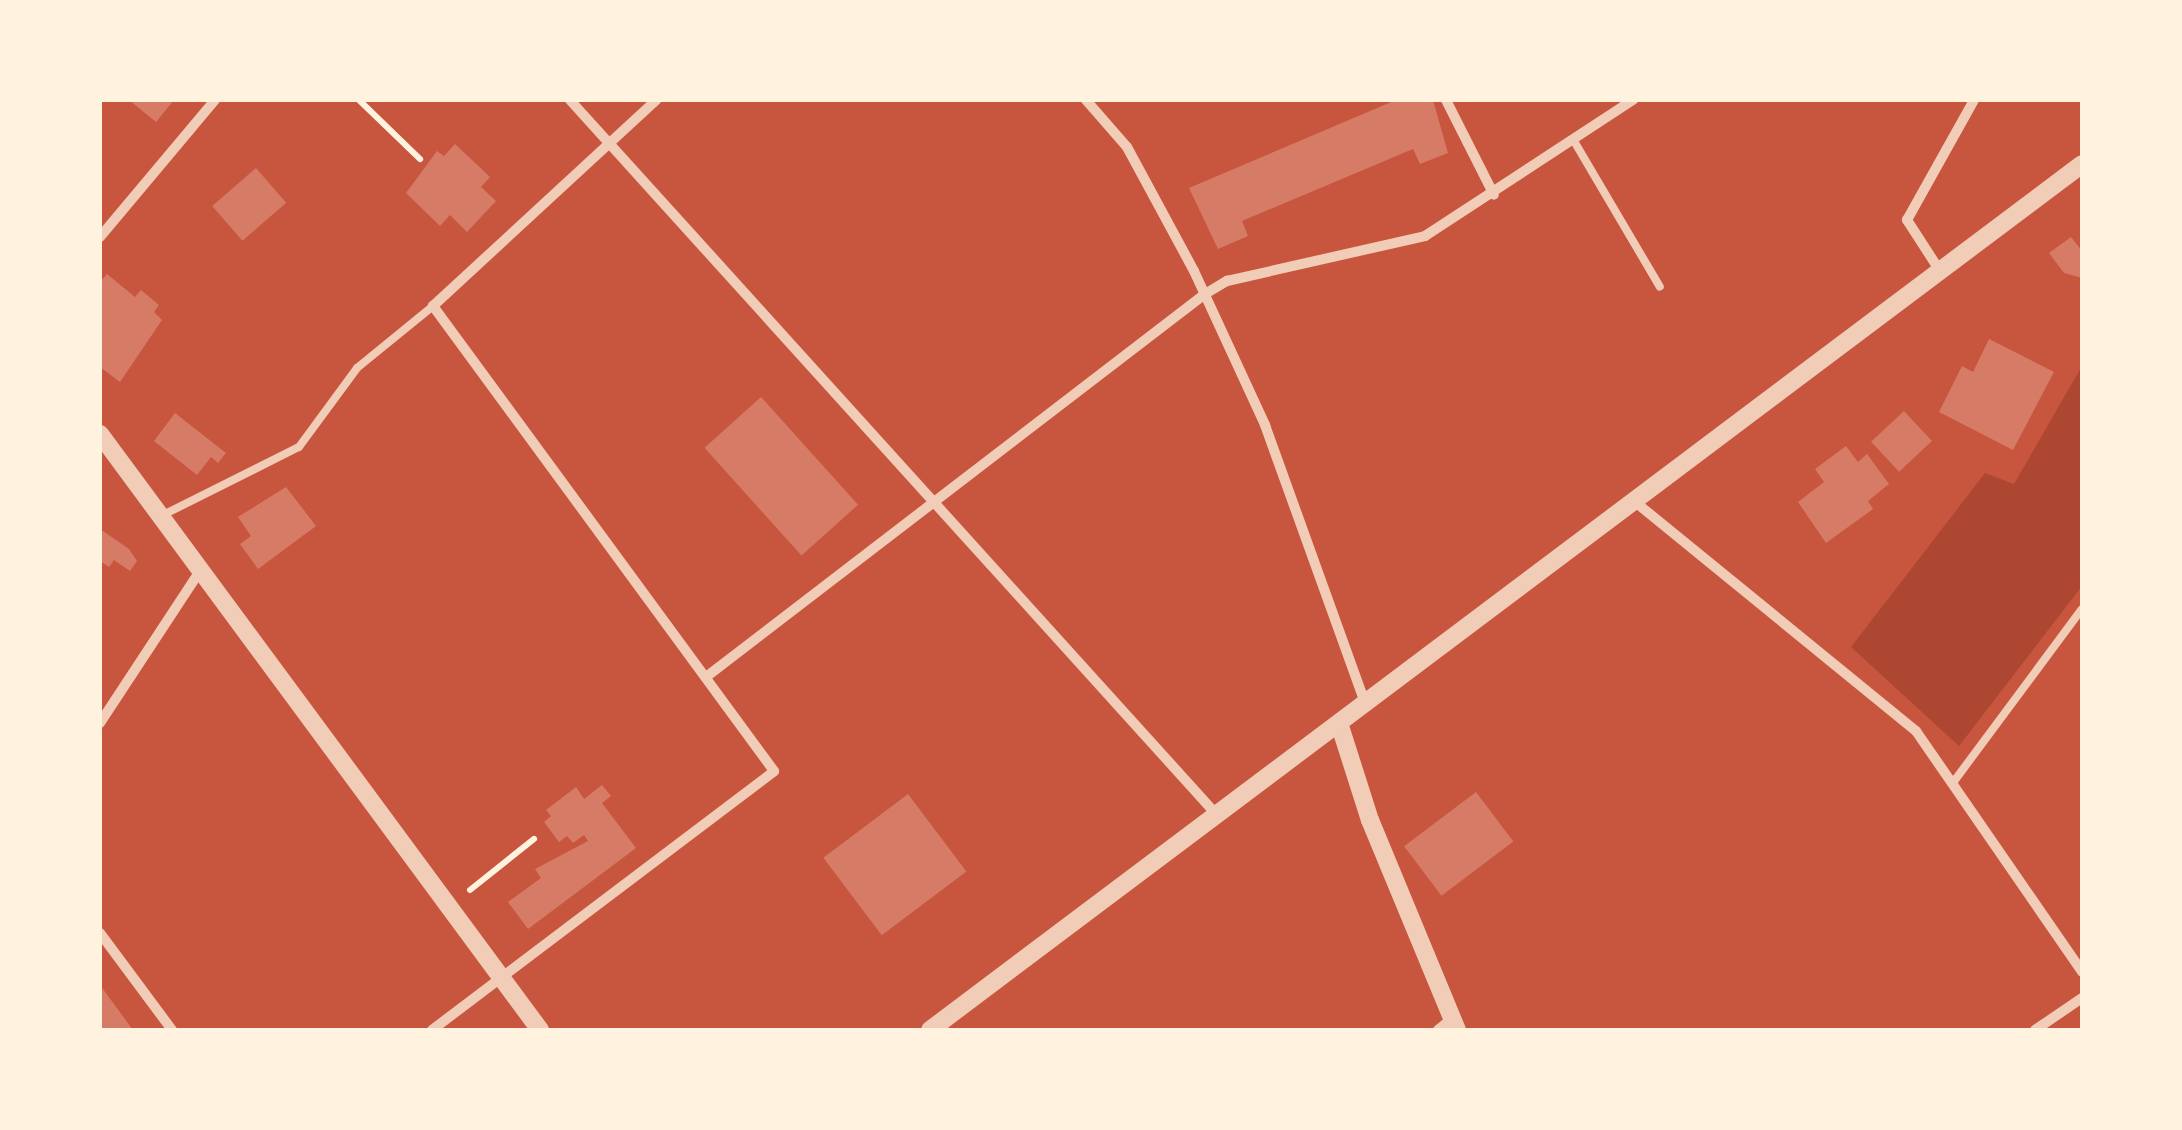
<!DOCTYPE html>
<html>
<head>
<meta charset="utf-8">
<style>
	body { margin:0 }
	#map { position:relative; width:2182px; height:1130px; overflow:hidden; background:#c8553d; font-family:"Roboto Condensed",sans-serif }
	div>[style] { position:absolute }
	.green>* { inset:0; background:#ae4732 }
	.building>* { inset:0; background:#d67c66; transform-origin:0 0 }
	.path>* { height:6px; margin:-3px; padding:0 3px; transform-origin:3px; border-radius:3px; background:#fff3e0 }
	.service>* { height:8px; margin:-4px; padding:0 4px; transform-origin:4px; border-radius:4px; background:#f1ccb7 }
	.minor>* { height:10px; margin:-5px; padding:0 5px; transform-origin:5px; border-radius:5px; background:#f1ccb7 }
	.tertiary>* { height:18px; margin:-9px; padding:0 9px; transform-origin:9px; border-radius:9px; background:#f1ccb7 }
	span { translate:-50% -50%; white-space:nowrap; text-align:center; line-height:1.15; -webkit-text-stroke:8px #fff3e0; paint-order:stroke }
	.frame { position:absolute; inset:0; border:102px solid #fff3e0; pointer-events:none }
</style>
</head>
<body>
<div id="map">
	<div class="green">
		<div style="clip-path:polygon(2082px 366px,2082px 586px,1959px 746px,1851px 647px,1985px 473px,2014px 484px)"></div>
	</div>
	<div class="building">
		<div style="clip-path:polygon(129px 100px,174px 100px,156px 122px)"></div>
		<div style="clip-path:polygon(1396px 100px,1433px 100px,1448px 153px,1420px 164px,1413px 149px,1242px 221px,1248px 236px,1218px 249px,1189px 188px)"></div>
		<div style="clip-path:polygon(455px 144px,490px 177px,481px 187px,496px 201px,467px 232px,450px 215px,440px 226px,406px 193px,437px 151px,444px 156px)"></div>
		<div style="left:256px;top:168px;width:46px;height:58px;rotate:49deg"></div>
		<div style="clip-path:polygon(2071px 237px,2082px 251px,2082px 278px,2064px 273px,2049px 253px)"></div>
		<div style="clip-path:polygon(107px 274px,135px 297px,141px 290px,159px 305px,154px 312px,162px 320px,120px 382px,100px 367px,100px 282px)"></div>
		<div style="clip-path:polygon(1989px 339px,2054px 372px,2013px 450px,1939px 412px,1962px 366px,1973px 372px)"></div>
		<div style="left:761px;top:397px;width:145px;height:76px;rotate:48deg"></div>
		<div style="left:1904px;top:411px;width:41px;height:45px;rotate:47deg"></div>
		<div style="clip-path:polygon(175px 413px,226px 453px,218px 463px,211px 457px,197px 475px,154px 441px)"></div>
		<div style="clip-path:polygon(1846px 446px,1858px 462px,1867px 454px,1889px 484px,1868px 501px,1873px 509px,1826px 543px,1798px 502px,1824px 482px,1815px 469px)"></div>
		<div style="clip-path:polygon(286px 487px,316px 526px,258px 569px,240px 544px,251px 536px,238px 517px)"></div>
		<div style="clip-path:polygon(100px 529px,129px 549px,137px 561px,130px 571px,114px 560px,109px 567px,100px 561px)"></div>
		<div style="clip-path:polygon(602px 785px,611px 796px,602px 803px,636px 848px,528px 929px,508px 902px,541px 878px,535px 869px,588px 841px,584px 835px,573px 843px,567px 836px,559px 842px,544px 822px,551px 816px,546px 810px,576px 787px,584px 799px)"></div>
		<div style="left:1476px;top:792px;width:62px;height:90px;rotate:53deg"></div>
		<div style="left:908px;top:794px;width:97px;height:106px;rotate:53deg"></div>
		<div style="clip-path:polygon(100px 985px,133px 1030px,100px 1030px)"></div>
	</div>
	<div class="path">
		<div style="left:359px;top:100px;width:85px;rotate:44deg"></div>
		<div style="left:470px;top:890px;width:82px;rotate:-38.6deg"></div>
	</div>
	<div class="service">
		<div style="left:1574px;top:141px;width:169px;rotate:59.5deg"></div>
		<div style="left:161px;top:516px;width:154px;rotate:-26.6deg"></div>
		<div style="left:299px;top:447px;width:98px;rotate:-53.7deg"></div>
		<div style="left:357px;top:368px;width:98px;rotate:-39.2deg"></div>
		<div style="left:1952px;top:784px;width:218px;rotate:-53.4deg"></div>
	</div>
	<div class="minor">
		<div style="left:570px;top:100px;width:964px;rotate:47.86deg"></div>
		<div style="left:1086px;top:100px;width:62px;rotate:48.9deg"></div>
		<div style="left:1127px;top:147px;width:141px;rotate:61.6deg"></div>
		<div style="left:1194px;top:271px;width:170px;rotate:65.2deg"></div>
		<div style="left:1265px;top:425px;width:295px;rotate:70.2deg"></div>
		<div style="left:1446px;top:100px;width:106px;rotate:63.2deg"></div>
		<div style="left:100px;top:237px;width:179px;rotate:-50deg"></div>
		<div style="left:1940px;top:271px;width:61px;rotate:-122.9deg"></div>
		<div style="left:1907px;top:220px;width:137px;rotate:-60.8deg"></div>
		<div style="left:1634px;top:501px;width:364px;rotate:39.2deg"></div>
		<div style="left:1916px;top:731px;width:293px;rotate:55.4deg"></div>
		<div style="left:706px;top:677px;width:629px;rotate:-37.51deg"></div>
		<div style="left:1205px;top:294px;width:26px;rotate:-31deg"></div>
		<div style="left:1227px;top:281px;width:203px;rotate:-12.8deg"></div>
		<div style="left:1425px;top:236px;width:249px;rotate:-33.2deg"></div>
		<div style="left:100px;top:723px;width:182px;rotate:-56.7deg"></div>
		<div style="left:100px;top:933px;width:121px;rotate:53.4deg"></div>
		<div style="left:432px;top:1030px;width:429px;rotate:-37.1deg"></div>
		<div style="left:774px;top:771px;width:577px;rotate:-126.25deg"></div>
		<div style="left:433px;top:306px;width:304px;rotate:-42.7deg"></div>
		<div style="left:1438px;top:1030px;width:19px;rotate:-39deg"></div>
		<div style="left:2035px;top:1030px;width:57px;rotate:-34.2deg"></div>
	</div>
	<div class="tertiary">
		<div style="left:100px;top:434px;width:741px;rotate:53.56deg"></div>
		<div style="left:1339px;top:723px;width:102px;rotate:72.3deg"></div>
		<div style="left:1370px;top:820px;width:227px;rotate:67.5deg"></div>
		<div style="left:930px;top:1030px;width:1441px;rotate:-36.93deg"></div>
	</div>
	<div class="frame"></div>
</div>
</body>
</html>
